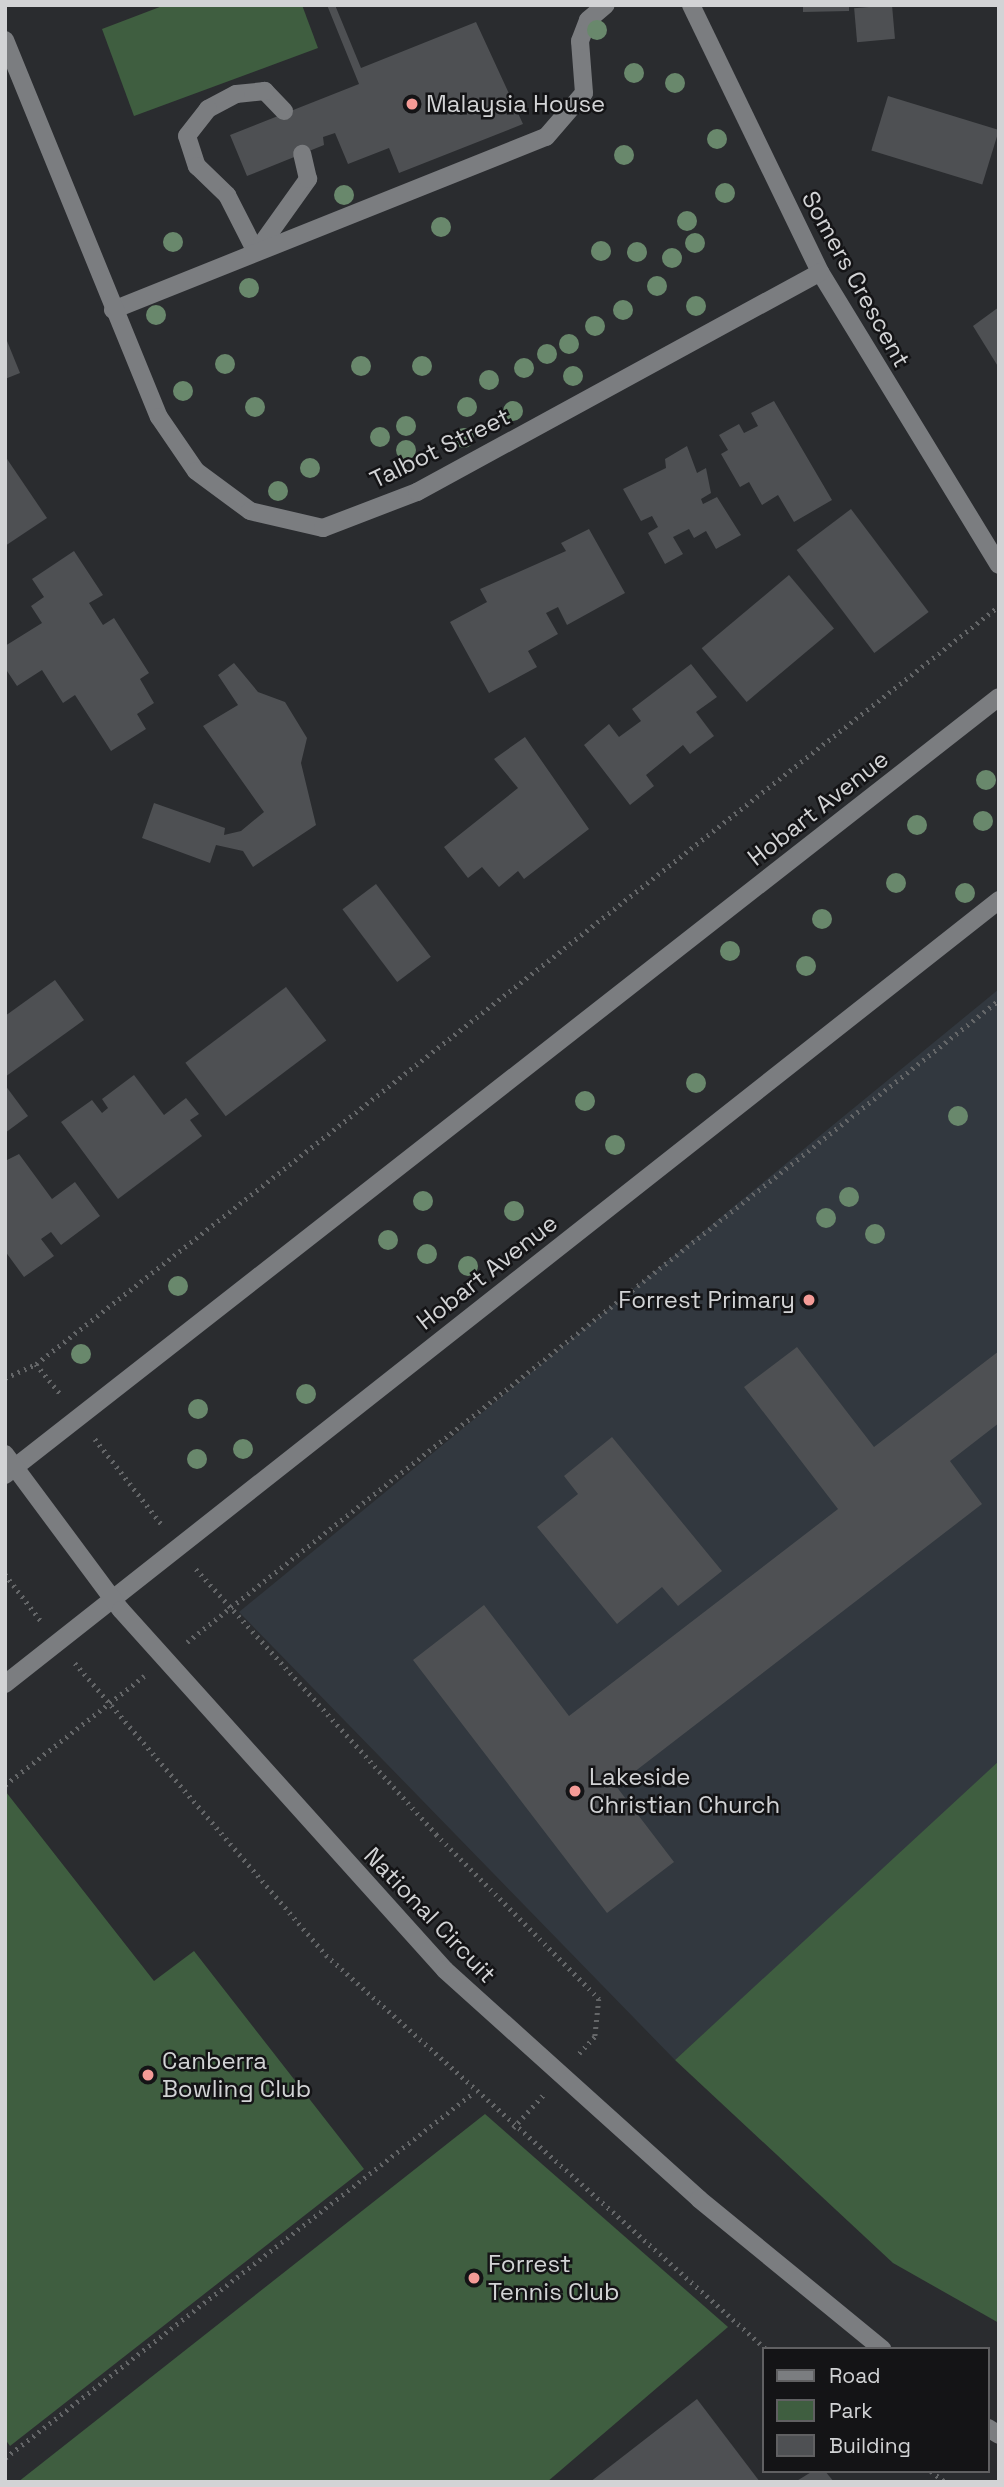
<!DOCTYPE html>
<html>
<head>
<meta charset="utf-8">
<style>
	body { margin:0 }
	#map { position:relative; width:1004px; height:2487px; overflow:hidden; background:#2a2c2f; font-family:"Space Grotesk",sans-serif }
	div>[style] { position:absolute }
	.built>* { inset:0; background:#32383f }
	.green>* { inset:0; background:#3f5e40 }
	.building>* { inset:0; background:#4e5053; transform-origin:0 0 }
	.path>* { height:4.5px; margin-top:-2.25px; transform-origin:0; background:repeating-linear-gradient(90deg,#646668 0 2px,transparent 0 7px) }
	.lane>* { height:18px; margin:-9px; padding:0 9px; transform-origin:9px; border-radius:9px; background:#7b7d80 }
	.street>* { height:18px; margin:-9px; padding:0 9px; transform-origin:9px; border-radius:9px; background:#7b7d80 }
	.secondary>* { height:18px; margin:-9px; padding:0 9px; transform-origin:9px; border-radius:9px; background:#7b7d80 }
	.trees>* { width:20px; height:20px; margin:-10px; border-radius:50%; background:#69886c }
	.dots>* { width:19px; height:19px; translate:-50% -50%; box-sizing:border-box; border:4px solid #141416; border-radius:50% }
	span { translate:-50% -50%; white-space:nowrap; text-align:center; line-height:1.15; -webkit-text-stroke:5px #141416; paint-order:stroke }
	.poi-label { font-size:24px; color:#d2d3d5 }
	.left { translate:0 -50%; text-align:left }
	.right { translate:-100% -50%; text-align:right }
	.street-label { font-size:24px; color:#d2d3d5 }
	.frame { position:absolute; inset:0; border:7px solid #d2d3d5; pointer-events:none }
	.legend { position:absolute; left:762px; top:2347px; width:228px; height:126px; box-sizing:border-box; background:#141416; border:2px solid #606062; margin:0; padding:9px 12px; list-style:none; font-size:21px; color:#d2d3d5 }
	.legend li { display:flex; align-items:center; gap:14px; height:35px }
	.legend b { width:35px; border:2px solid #606062 }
</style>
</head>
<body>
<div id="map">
	<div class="built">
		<div style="clip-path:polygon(999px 989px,999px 1766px,675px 2060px,239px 1612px)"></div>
	</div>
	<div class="green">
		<div style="clip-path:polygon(165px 5px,302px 5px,318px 48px,134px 116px,102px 29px)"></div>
		<div style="clip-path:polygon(999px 1761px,999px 2323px,893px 2263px,675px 2060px)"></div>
		<div style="clip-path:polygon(6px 1792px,154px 1981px,194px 1951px,364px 2169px,10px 2446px,5px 2439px)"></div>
		<div style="clip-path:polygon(485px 2114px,728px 2327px,547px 2482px,18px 2482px)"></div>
	</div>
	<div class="building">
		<div style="clip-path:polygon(327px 5px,335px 5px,361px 68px,476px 22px,523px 124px,399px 173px,389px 148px,348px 164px,335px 133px,323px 137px,324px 145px,247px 176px,230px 135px,359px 84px)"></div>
		<div style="clip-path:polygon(803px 5px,849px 5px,849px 11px,803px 12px)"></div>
		<div style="left:892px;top:5px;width:34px;height:38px;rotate:85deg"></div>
		<div style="left:888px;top:96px;width:116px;height:57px;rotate:17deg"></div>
		<div style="clip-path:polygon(999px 307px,999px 368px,973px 326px)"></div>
		<div style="clip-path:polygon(5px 336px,20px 373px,5px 379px)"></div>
		<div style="clip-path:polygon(774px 401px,832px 500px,794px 522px,778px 495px,762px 505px,749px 482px,740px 487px,721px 454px,728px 450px,719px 435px,739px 424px,744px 433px,758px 426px,751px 413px)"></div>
		<div style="clip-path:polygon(687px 446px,697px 473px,706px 468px,711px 493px,701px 499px,703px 504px,717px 497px,741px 535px,716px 549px,706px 531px,694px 538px,689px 529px,673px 537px,683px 554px,665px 564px,648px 533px,658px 527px,652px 516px,641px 521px,623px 489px,666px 468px,665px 459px)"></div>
		<div style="clip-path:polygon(5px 456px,47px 518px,5px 546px)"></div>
		<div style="left:851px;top:509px;width:129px;height:68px;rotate:53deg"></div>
		<div style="clip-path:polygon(589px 529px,625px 593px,567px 625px,558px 607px,546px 613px,558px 634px,528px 651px,537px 667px,489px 693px,450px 622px,487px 602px,480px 589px,566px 551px,561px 543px)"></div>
		<div style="clip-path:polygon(74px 551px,103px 595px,89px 603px,103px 625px,114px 618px,149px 673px,140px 679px,154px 703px,137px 714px,146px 729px,111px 751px,75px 695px,63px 703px,42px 670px,17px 686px,5px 668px,5px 646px,42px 623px,31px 606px,44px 597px,32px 579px)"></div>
		<div style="left:789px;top:575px;width:70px;height:114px;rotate:50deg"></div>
		<div style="clip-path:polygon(234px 663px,258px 692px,285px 702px,307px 738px,301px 763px,316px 825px,253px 867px,243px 851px,216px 845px,210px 863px,142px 838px,154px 803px,225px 828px,224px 835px,241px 831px,264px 812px,203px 726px,238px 705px,218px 675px)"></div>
		<div style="clip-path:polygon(691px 664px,717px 697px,696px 712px,714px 736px,690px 754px,683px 745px,646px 775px,654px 786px,630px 805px,584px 745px,609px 724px,619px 737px,641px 721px,632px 709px)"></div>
		<div style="clip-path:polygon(525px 737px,589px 829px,524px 879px,518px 871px,499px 887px,482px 867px,468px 878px,444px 847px,518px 788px,494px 759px)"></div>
		<div style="left:376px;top:884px;width:91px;height:42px;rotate:53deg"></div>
		<div style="clip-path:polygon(55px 980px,84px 1020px,5px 1077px,5px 1016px)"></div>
		<div style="left:286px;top:987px;width:67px;height:126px;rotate:53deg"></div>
		<div style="clip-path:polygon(134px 1075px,164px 1115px,186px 1098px,199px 1114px,190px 1120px,202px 1136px,118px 1199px,61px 1122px,92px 1100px,102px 1113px,108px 1108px,102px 1099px)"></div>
		<div style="clip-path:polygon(5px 1085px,28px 1116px,5px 1133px)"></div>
		<div style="clip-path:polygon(19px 1154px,52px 1199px,75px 1182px,100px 1216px,61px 1245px,51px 1232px,41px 1239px,54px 1256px,24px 1277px,5px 1251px,5px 1161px)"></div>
		<div style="clip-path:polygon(797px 1347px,874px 1447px,999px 1351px,999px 1423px,950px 1461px,982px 1504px,616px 1786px,674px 1862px,607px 1913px,413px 1660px,484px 1605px,569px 1716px,838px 1509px,744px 1387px)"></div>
		<div style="clip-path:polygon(612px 1437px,722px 1571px,678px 1606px,662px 1587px,617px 1624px,537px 1527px,578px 1494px,564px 1476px)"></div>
		<div style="clip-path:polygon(697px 2399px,760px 2482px,590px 2482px)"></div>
		<div style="clip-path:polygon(813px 2471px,825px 2471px,834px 2482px,795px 2482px)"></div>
	</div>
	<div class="path">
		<div style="left:36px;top:1364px;width:41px;rotate:50.9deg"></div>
		<div style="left:5px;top:1378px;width:34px;rotate:-24deg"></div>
		<div style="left:36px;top:1364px;width:1226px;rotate:-38.21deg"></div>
		<div style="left:95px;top:1439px;width:110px;rotate:52deg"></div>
		<div style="left:196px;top:1569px;width:358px;rotate:47.8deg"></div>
		<div style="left:436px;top:1834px;width:232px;rotate:45.3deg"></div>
		<div style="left:599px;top:1999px;width:38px;rotate:96deg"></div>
		<div style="left:595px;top:2037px;width:25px;rotate:133deg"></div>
		<div style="left:5px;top:1574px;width:59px;rotate:52.5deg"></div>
		<div style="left:187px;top:1642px;width:1035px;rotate:-38.33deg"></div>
		<div style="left:75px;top:1663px;width:385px;rotate:49.3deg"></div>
		<div style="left:326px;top:1955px;width:591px;rotate:41.84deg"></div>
		<div style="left:5px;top:1785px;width:177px;rotate:-38.1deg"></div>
		<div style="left:513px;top:2128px;width:47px;rotate:-47.6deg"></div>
		<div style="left:5px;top:2458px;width:594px;rotate:-37.95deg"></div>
		<div style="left:931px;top:2471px;width:18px;rotate:38deg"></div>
	</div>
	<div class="lane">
		<div style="left:284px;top:111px;width:28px;rotate:-134deg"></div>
		<div style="left:265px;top:91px;width:29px;rotate:174deg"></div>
		<div style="left:236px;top:94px;width:32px;rotate:152deg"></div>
		<div style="left:208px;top:109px;width:34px;rotate:128deg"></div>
		<div style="left:187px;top:136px;width:32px;rotate:72deg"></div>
		<div style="left:197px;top:166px;width:42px;rotate:44deg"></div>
		<div style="left:227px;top:195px;width:64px;rotate:63deg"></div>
		<div style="left:256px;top:252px;width:90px;rotate:-54.5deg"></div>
		<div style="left:308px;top:179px;width:26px;rotate:-103deg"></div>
		<div style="left:113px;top:310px;width:466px;rotate:-21.8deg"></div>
		<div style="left:546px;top:137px;width:58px;rotate:-49.2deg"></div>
		<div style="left:584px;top:93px;width:52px;rotate:-94.4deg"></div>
		<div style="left:580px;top:41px;width:22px;rotate:-69deg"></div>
		<div style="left:588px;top:20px;width:23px;rotate:-40deg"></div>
	</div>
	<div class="street">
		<div style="left:691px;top:5px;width:297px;rotate:64.2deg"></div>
		<div style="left:820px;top:272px;width:343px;rotate:58.6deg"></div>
		<div style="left:5px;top:40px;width:407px;rotate:67.8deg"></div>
		<div style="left:159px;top:417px;width:65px;rotate:55.6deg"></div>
		<div style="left:196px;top:471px;width:67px;rotate:36.5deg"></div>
		<div style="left:250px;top:511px;width:75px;rotate:13.1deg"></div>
		<div style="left:323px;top:528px;width:101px;rotate:-21deg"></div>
		<div style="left:417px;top:492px;width:459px;rotate:-28.6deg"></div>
		<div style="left:5px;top:1475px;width:1262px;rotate:-38.05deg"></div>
		<div style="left:5px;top:1684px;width:1266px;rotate:-38.26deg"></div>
	</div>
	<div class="secondary">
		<div style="left:5px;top:1454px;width:194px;rotate:53.4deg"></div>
		<div style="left:121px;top:1610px;width:484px;rotate:48deg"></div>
		<div style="left:445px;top:1970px;width:342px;rotate:42deg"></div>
		<div style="left:699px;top:2199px;width:237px;rotate:39.3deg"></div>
		<div style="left:988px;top:2428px;width:13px;rotate:32deg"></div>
	</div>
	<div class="trees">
		<div style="left:597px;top:30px"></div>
		<div style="left:634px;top:73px"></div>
		<div style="left:675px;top:83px"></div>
		<div style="left:717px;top:139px"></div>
		<div style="left:624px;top:155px"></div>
		<div style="left:725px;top:193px"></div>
		<div style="left:344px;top:195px"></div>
		<div style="left:687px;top:221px"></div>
		<div style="left:441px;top:227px"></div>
		<div style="left:173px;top:242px"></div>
		<div style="left:695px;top:243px"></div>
		<div style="left:601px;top:251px"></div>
		<div style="left:637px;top:252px"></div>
		<div style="left:672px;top:258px"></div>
		<div style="left:657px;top:286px"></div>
		<div style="left:249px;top:288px"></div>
		<div style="left:696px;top:306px"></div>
		<div style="left:623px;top:310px"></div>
		<div style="left:156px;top:315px"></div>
		<div style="left:595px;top:326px"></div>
		<div style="left:569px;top:344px"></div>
		<div style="left:547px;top:354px"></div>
		<div style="left:225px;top:364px"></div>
		<div style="left:361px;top:366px"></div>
		<div style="left:422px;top:366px"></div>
		<div style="left:524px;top:368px"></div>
		<div style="left:573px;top:376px"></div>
		<div style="left:489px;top:380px"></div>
		<div style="left:183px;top:391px"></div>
		<div style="left:255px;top:407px"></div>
		<div style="left:467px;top:407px"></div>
		<div style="left:513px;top:411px"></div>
		<div style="left:406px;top:426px"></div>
		<div style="left:380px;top:437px"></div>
		<div style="left:464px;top:438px"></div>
		<div style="left:406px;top:450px"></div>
		<div style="left:310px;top:468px"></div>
		<div style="left:278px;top:491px"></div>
		<div style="left:986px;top:780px"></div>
		<div style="left:983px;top:821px"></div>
		<div style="left:917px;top:825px"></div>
		<div style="left:896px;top:883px"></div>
		<div style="left:965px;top:893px"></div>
		<div style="left:822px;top:919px"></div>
		<div style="left:730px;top:951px"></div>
		<div style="left:806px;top:966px"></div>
		<div style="left:696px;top:1083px"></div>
		<div style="left:585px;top:1101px"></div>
		<div style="left:958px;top:1116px"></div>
		<div style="left:615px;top:1145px"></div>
		<div style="left:849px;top:1197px"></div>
		<div style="left:423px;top:1201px"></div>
		<div style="left:514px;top:1211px"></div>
		<div style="left:826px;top:1218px"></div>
		<div style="left:875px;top:1234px"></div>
		<div style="left:388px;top:1240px"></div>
		<div style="left:427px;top:1254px"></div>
		<div style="left:468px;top:1266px"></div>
		<div style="left:178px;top:1286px"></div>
		<div style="left:81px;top:1354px"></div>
		<div style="left:306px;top:1394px"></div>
		<div style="left:198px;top:1409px"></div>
		<div style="left:243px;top:1449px"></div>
		<div style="left:197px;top:1459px"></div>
	</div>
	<div class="dots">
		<div style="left:412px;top:104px;background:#f59b97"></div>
		<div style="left:809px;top:1300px;background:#f59b97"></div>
		<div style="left:575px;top:1791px;background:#f59b97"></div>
		<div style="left:148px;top:2075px;background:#f59b97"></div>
		<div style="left:474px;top:2278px;background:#f59b97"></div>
	</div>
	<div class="poi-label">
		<span class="left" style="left:426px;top:104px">Malaysia House</span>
		<span class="right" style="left:795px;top:1300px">Forrest Primary</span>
		<span class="left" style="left:589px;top:1791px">Lakeside<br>Christian Church</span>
		<span class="left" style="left:162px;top:2075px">Canberra<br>Bowling Club</span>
		<span class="left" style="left:488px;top:2278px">Forrest<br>Tennis Club</span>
	</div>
	<div class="street-label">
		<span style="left:856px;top:279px;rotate:61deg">Somers Crescent</span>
		<span style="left:440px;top:448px;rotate:-26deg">Talbot Street</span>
		<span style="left:818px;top:808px;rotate:-38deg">Hobart Avenue</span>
		<span style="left:487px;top:1272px;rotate:-38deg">Hobart Avenue</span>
		<span style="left:430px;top:1915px;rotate:46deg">National Circuit</span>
	</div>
	<div class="frame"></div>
	<ul class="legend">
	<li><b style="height:9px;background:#7b7d80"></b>Road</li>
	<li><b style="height:19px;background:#3f5e40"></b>Park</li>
	<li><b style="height:19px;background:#4e5053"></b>Building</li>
	</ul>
</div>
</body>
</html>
